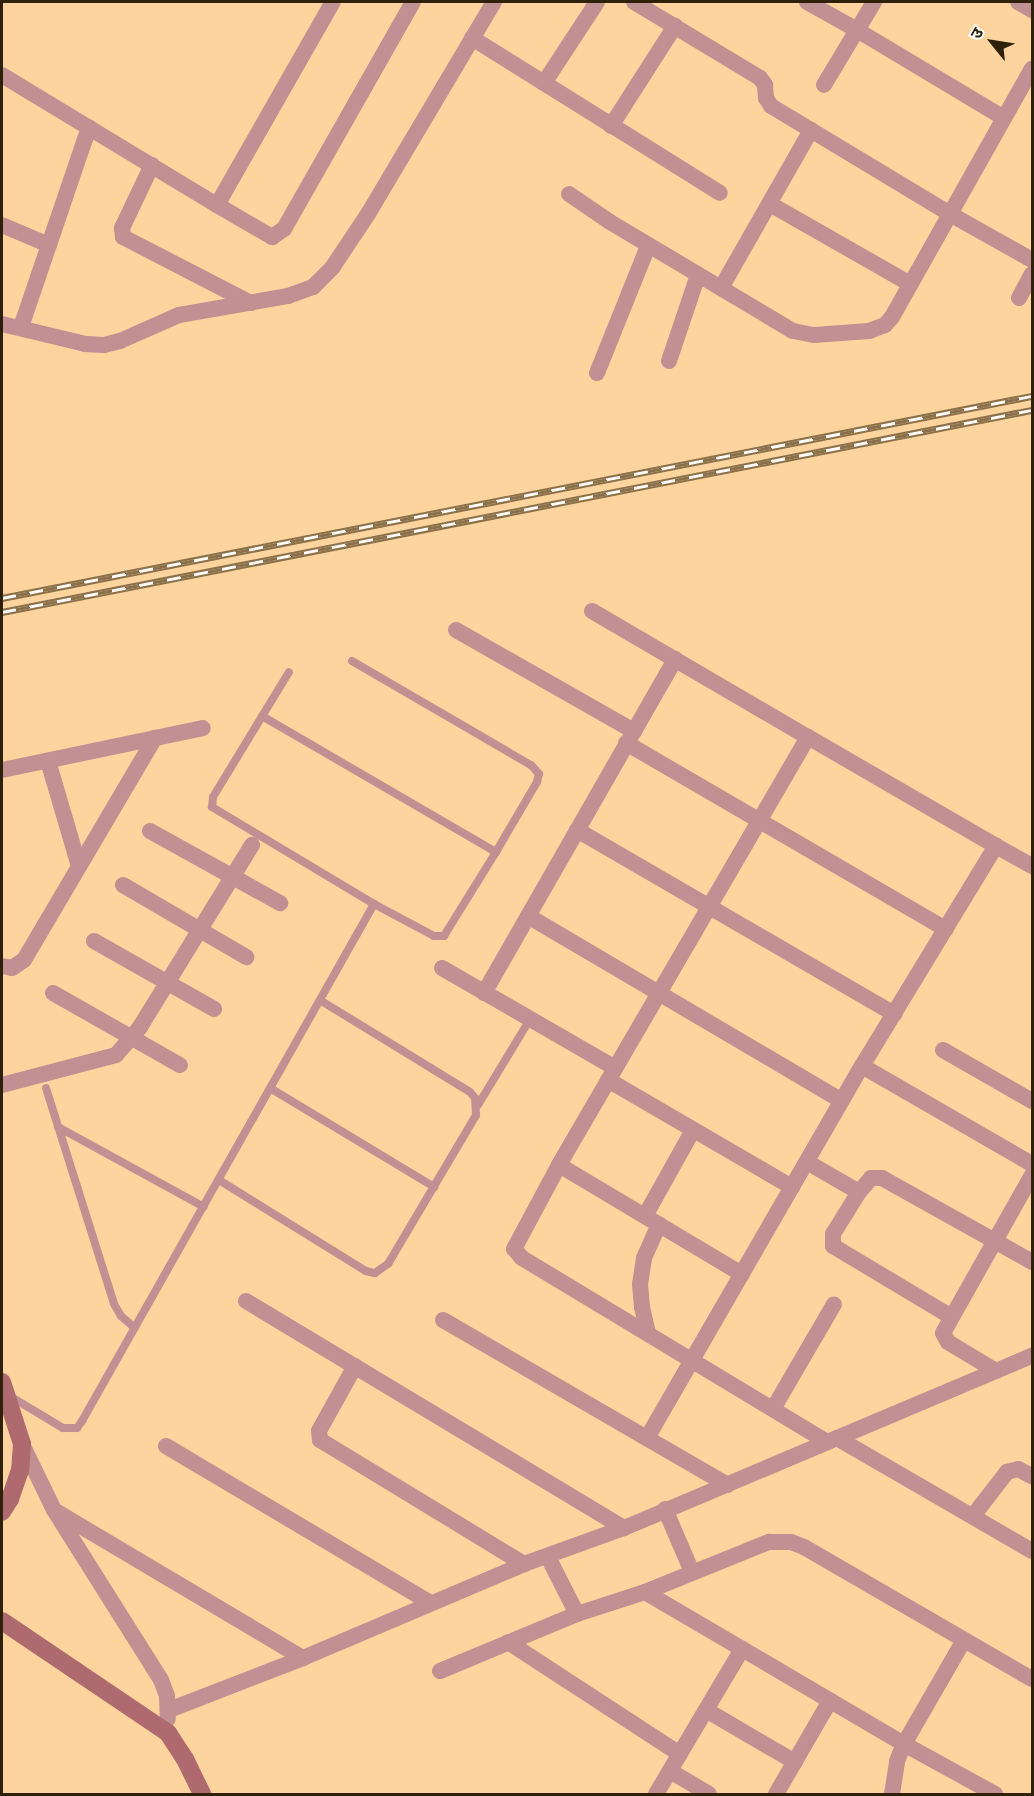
<!DOCTYPE html>
<html>
<head>
<meta charset="utf-8">
<style>
	body { margin:0 }
	#map { position:relative; width:1034px; height:1796px; overflow:hidden; background:#fdd49d; font-family:"PT Serif","Noto Sans Devanagari",serif }
	div>[style] { position:absolute }
	.lane>* { height:8px; margin:-4px; padding:0 4px; transform-origin:4px; border-radius:4px; background:#c09092 }
	.street>* { height:16px; margin:-8px; padding:0 8px; transform-origin:8px; border-radius:8px; background:#c09092 }
	.secondary>* { height:18px; margin:-9px; padding:0 9px; transform-origin:9px; border-radius:9px; background:#ae6a6f }
	.rail>* { height:7px; margin-top:-3.5px; transform-origin:0; background:repeating-linear-gradient(90deg,#fcfcfc 0 14px,#8b714b 0 28px); box-sizing:border-box; border-block:2px solid #8b714b }
	span { translate:-50% -50%; white-space:nowrap; text-align:center; line-height:1.15; -webkit-text-stroke:5px #fcfcfc; paint-order:stroke }
	.frame { position:absolute; inset:0; border:3px solid #2f2009; pointer-events:none }
	.north { position:absolute; left:962px; top:12px; width:60px; height:60px; -webkit-text-stroke:4px #fcfcfc; paint-order:stroke; rotate:300deg; font-size:16px; font-weight:700; line-height:24px; text-align:center; color:#2f2009 }
	.north::after { content:''; display:block; margin:auto; width:21px; height:27px; background:#2f2009; clip-path:polygon(50% 0,100% 100%,50% 72%,0 100%) }
</style>
</head>
<body>
<div id="map">
	<div class="lane">
		<div style="left:352px;top:661px;width:207px;rotate:30.2deg"></div>
		<div style="left:531px;top:765px;width:12px;rotate:48deg"></div>
		<div style="left:539px;top:774px;width:8px;rotate:104deg"></div>
		<div style="left:537px;top:782px;width:81px;rotate:120.4deg"></div>
		<div style="left:496px;top:852px;width:99px;rotate:121.8deg"></div>
		<div style="left:444px;top:936px;width:10px;rotate:180deg"></div>
		<div style="left:434px;top:936px;width:68px;rotate:-151.9deg"></div>
		<div style="left:262px;top:716px;width:271px;rotate:30.2deg"></div>
		<div style="left:46px;top:1088px;width:226px;rotate:72.5deg"></div>
		<div style="left:114px;top:1304px;width:14px;rotate:60deg"></div>
		<div style="left:121px;top:1316px;width:18px;rotate:41deg"></div>
		<div style="left:270px;top:1088px;width:192px;rotate:31.1deg"></div>
		<div style="left:478px;top:1105px;width:100px;rotate:-58.8deg"></div>
		<div style="left:58px;top:1127px;width:166px;rotate:28.7deg"></div>
		<div style="left:219px;top:1180px;width:173px;rotate:31.8deg"></div>
		<div style="left:366px;top:1271px;width:9px;rotate:13deg"></div>
		<div style="left:375px;top:1273px;width:16px;rotate:-35deg"></div>
		<div style="left:388px;top:1264px;width:173px;rotate:-59.4deg"></div>
		<div style="left:476px;top:1115px;width:17px;rotate:-93deg"></div>
		<div style="left:475px;top:1098px;width:8px;rotate:-130deg"></div>
		<div style="left:470px;top:1092px;width:176px;rotate:-148.5deg"></div>
		<div style="left:8px;top:1395px;width:64px;rotate:31deg"></div>
		<div style="left:63px;top:1428px;width:14px"></div>
		<div style="left:77px;top:1428px;width:9px;rotate:-54deg"></div>
		<div style="left:82px;top:1421px;width:594px;rotate:-60.54deg"></div>
		<div style="left:374px;top:904px;width:189px;rotate:-149.1deg"></div>
		<div style="left:212px;top:807px;width:10px;rotate:-84deg"></div>
		<div style="left:213px;top:797px;width:146px;rotate:-58.7deg"></div>
	</div>
	<div class="street">
		<div style="left:634px;top:2px;width:147px;rotate:31.1deg"></div>
		<div style="left:760px;top:78px;width:9px;rotate:54deg"></div>
		<div style="left:765px;top:85px;width:13px;rotate:86deg"></div>
		<div style="left:766px;top:98px;width:9px;rotate:58deg"></div>
		<div style="left:771px;top:106px;width:209px;rotate:31.1deg"></div>
		<div style="left:950px;top:214px;width:94px;rotate:29.3deg"></div>
		<div style="left:807px;top:2px;width:57px;rotate:29.2deg"></div>
		<div style="left:857px;top:30px;width:64px;rotate:121deg"></div>
		<div style="left:874px;top:2px;width:33px;rotate:121deg"></div>
		<div style="left:857px;top:30px;width:171px;rotate:30.9deg"></div>
		<div style="left:1018px;top:2px;width:16px;rotate:30deg"></div>
		<div style="left:472px;top:38px;width:292px;rotate:32deg"></div>
		<div style="left:2px;top:75px;width:251px;rotate:31.2deg"></div>
		<div style="left:217px;top:205px;width:234px;rotate:-60.3deg"></div>
		<div style="left:544px;top:83px;width:97px;rotate:-56.8deg"></div>
		<div style="left:611px;top:126px;width:119px;rotate:-57.4deg"></div>
		<div style="left:152px;top:165px;width:70px;rotate:115.5deg"></div>
		<div style="left:122px;top:228px;width:9px;rotate:84deg"></div>
		<div style="left:123px;top:237px;width:144px;rotate:27.3deg"></div>
		<div style="left:569px;top:194px;width:50px;rotate:34.3deg"></div>
		<div style="left:610px;top:222px;width:213px;rotate:30.8deg"></div>
		<div style="left:793px;top:331px;width:21px;rotate:11deg"></div>
		<div style="left:814px;top:335px;width:55px;rotate:-4.2deg"></div>
		<div style="left:869px;top:331px;width:17px;rotate:-21deg"></div>
		<div style="left:885px;top:325px;width:11px;rotate:-49deg"></div>
		<div style="left:892px;top:317px;width:285px;rotate:-60.6deg"></div>
		<div style="left:770px;top:204px;width:161px;rotate:29.7deg"></div>
		<div style="left:217px;top:205px;width:64px;rotate:30.2deg"></div>
		<div style="left:272px;top:237px;width:14px;rotate:-34deg"></div>
		<div style="left:284px;top:229px;width:261px;rotate:-60.4deg"></div>
		<div style="left:2px;top:225px;width:51px;rotate:23.1deg"></div>
		<div style="left:721px;top:288px;width:182px;rotate:-60.3deg"></div>
		<div style="left:1019px;top:298px;width:27px;rotate:-62deg"></div>
		<div style="left:2px;top:324px;width:85px;rotate:13.5deg"></div>
		<div style="left:85px;top:344px;width:19px;rotate:3deg"></div>
		<div style="left:104px;top:345px;width:16px;rotate:-14deg"></div>
		<div style="left:120px;top:341px;width:64px;rotate:-23.8deg"></div>
		<div style="left:179px;top:315px;width:111px;rotate:-9.9deg"></div>
		<div style="left:288px;top:296px;width:27px;rotate:-20deg"></div>
		<div style="left:313px;top:287px;width:27px;rotate:-45deg"></div>
		<div style="left:332px;top:268px;width:65px;rotate:-56.3deg"></div>
		<div style="left:368px;top:214px;width:247px;rotate:-59.3deg"></div>
		<div style="left:21px;top:327px;width:211px;rotate:-71.2deg"></div>
		<div style="left:669px;top:361px;width:91px;rotate:-71.4deg"></div>
		<div style="left:597px;top:373px;width:137px;rotate:-68.1deg"></div>
		<div style="left:592px;top:611px;width:250px;rotate:30.3deg"></div>
		<div style="left:808px;top:737px;width:495px;rotate:120.2deg"></div>
		<div style="left:559px;top:1165px;width:95px;rotate:118.2deg"></div>
		<div style="left:514px;top:1249px;width:12px;rotate:48deg"></div>
		<div style="left:522px;top:1258px;width:356px;rotate:31.1deg"></div>
		<div style="left:456px;top:630px;width:205px;rotate:29.6deg"></div>
		<div style="left:626px;top:743px;width:370px;rotate:30.2deg"></div>
		<div style="left:48px;top:761px;width:109px;rotate:73.6deg"></div>
		<div style="left:2px;top:770px;width:205px;rotate:-11.8deg"></div>
		<div style="left:577px;top:830px;width:367px;rotate:30.1deg"></div>
		<div style="left:150px;top:831px;width:149px;rotate:29deg"></div>
		<div style="left:996px;top:846px;width:41px;rotate:29.1deg"></div>
		<div style="left:123px;top:885px;width:143px;rotate:30.3deg"></div>
		<div style="left:528px;top:916px;width:364px;rotate:30.5deg"></div>
		<div style="left:94px;top:941px;width:138px;rotate:29.5deg"></div>
		<div style="left:2px;top:966px;width:10px;rotate:11deg"></div>
		<div style="left:12px;top:968px;width:14px;rotate:-34deg"></div>
		<div style="left:24px;top:960px;width:258px;rotate:-59.5deg"></div>
		<div style="left:442px;top:968px;width:200px;rotate:30deg"></div>
		<div style="left:53px;top:993px;width:146px;rotate:29.6deg"></div>
		<div style="left:484px;top:993px;width:385px;rotate:-60.2deg"></div>
		<div style="left:943px;top:1050px;width:103px;rotate:29.8deg"></div>
		<div style="left:862px;top:1066px;width:196px;rotate:30deg"></div>
		<div style="left:608px;top:1080px;width:213px;rotate:30.2deg"></div>
		<div style="left:2px;top:1085px;width:118px;rotate:-14.7deg"></div>
		<div style="left:116px;top:1055px;width:37px;rotate:-49deg"></div>
		<div style="left:140px;top:1027px;width:214px;rotate:-58.4deg"></div>
		<div style="left:807px;top:1162px;width:60px;rotate:30deg"></div>
		<div style="left:859px;top:1192px;width:49px;rotate:121.8deg"></div>
		<div style="left:833px;top:1234px;width:12px;rotate:90deg"></div>
		<div style="left:833px;top:1246px;width:136px;rotate:30.9deg"></div>
		<div style="left:559px;top:1165px;width:213px;rotate:30.8deg"></div>
		<div style="left:859px;top:1192px;width:18px;rotate:-49deg"></div>
		<div style="left:871px;top:1178px;width:11px"></div>
		<div style="left:882px;top:1178px;width:172px;rotate:29.2deg"></div>
		<div style="left:645px;top:1216px;width:98px;rotate:-60.8deg"></div>
		<div style="left:246px;top:1301px;width:441px;rotate:31deg"></div>
		<div style="left:443px;top:1320px;width:329px;rotate:30.1deg"></div>
		<div style="left:648px;top:1333px;width:27px;rotate:-103deg"></div>
		<div style="left:642px;top:1307px;width:23px;rotate:-95deg"></div>
		<div style="left:640px;top:1284px;width:26px;rotate:-81deg"></div>
		<div style="left:644px;top:1258px;width:37px;rotate:-66deg"></div>
		<div style="left:355px;top:1366px;width:74px;rotate:119deg"></div>
		<div style="left:319px;top:1431px;width:9px;rotate:84deg"></div>
		<div style="left:320px;top:1440px;width:239px;rotate:31.3deg"></div>
		<div style="left:996px;top:1371px;width:56px;rotate:-148.9deg"></div>
		<div style="left:948px;top:1342px;width:10px;rotate:-119deg"></div>
		<div style="left:943px;top:1333px;width:181px;rotate:-60.6deg"></div>
		<div style="left:773px;top:1409px;width:121px;rotate:-59.8deg"></div>
		<div style="left:647px;top:1438px;width:430px;rotate:-60deg"></div>
		<div style="left:862px;top:1066px;width:258px;rotate:-58.7deg"></div>
		<div style="left:996px;top:846px;width:217px;rotate:-149.9deg"></div>
		<div style="left:837px;top:1438px;width:225px;rotate:30.1deg"></div>
		<div style="left:22px;top:1444px;width:73px;rotate:64.1deg"></div>
		<div style="left:54px;top:1510px;width:201px;rotate:57.8deg"></div>
		<div style="left:161px;top:1680px;width:17px;rotate:69deg"></div>
		<div style="left:167px;top:1696px;width:23px;rotate:88deg"></div>
		<div style="left:166px;top:1446px;width:307px;rotate:30.7deg"></div>
		<div style="left:665px;top:1509px;width:69px;rotate:66.8deg"></div>
		<div style="left:57px;top:1512px;width:286px;rotate:30.7deg"></div>
		<div style="left:973px;top:1516px;width:56px;rotate:-52.3deg"></div>
		<div style="left:1007px;top:1472px;width:11px;rotate:-15deg"></div>
		<div style="left:1018px;top:1469px;width:16px;rotate:27deg"></div>
		<div style="left:645px;top:1592px;width:134px;rotate:-22deg"></div>
		<div style="left:769px;top:1542px;width:22px"></div>
		<div style="left:791px;top:1542px;width:14px;rotate:21deg"></div>
		<div style="left:804px;top:1547px;width:263px;rotate:30.1deg"></div>
		<div style="left:577px;top:1614px;width:71px;rotate:-17.9deg"></div>
		<div style="left:645px;top:1592px;width:300px;rotate:30.4deg"></div>
		<div style="left:904px;top:1744px;width:104px;rotate:28.8deg"></div>
		<div style="left:508px;top:1642px;width:205px;rotate:33.1deg"></div>
		<div style="left:440px;top:1671px;width:148px;rotate:-22.6deg"></div>
		<div style="left:577px;top:1614px;width:64px;rotate:-117deg"></div>
		<div style="left:169px;top:1710px;width:144px;rotate:-21.2deg"></div>
		<div style="left:303px;top:1658px;width:240px;rotate:-23deg"></div>
		<div style="left:524px;top:1564px;width:106px;rotate:-19.8deg"></div>
		<div style="left:624px;top:1528px;width:443px;rotate:-22.9deg"></div>
		<div style="left:706px;top:1710px;width:103px;rotate:30.3deg"></div>
		<div style="left:670px;top:1771px;width:45px;rotate:30.5deg"></div>
		<div style="left:656px;top:1794px;width:169px;rotate:-59.3deg"></div>
		<div style="left:776px;top:1794px;width:108px;rotate:-59.9deg"></div>
		<div style="left:892px;top:1794px;width:33px;rotate:-81deg"></div>
		<div style="left:897px;top:1761px;width:18px;rotate:-68deg"></div>
		<div style="left:904px;top:1744px;width:120px;rotate:-60deg"></div>
	</div>
	<div class="secondary">
		<div style="left:2px;top:1382px;width:65px;rotate:72.1deg"></div>
		<div style="left:22px;top:1444px;width:26px;rotate:94deg"></div>
		<div style="left:20px;top:1470px;width:31px;rotate:109deg"></div>
		<div style="left:10px;top:1499px;width:15px;rotate:122deg"></div>
		<div style="left:2px;top:1621px;width:200px;rotate:34deg"></div>
		<div style="left:168px;top:1733px;width:31px;rotate:57deg"></div>
		<div style="left:185px;top:1759px;width:39px;rotate:64deg"></div>
	</div>
	<div class="rail">
		<div style="left:2px;top:598px;width:1050px;rotate:-11.1deg"></div>
		<div style="left:2px;top:612px;width:1050px;rotate:-11.1deg"></div>
	</div>
	<div class="frame"></div>
	<div class="north">उ</div>
</div>
</body>
</html>
